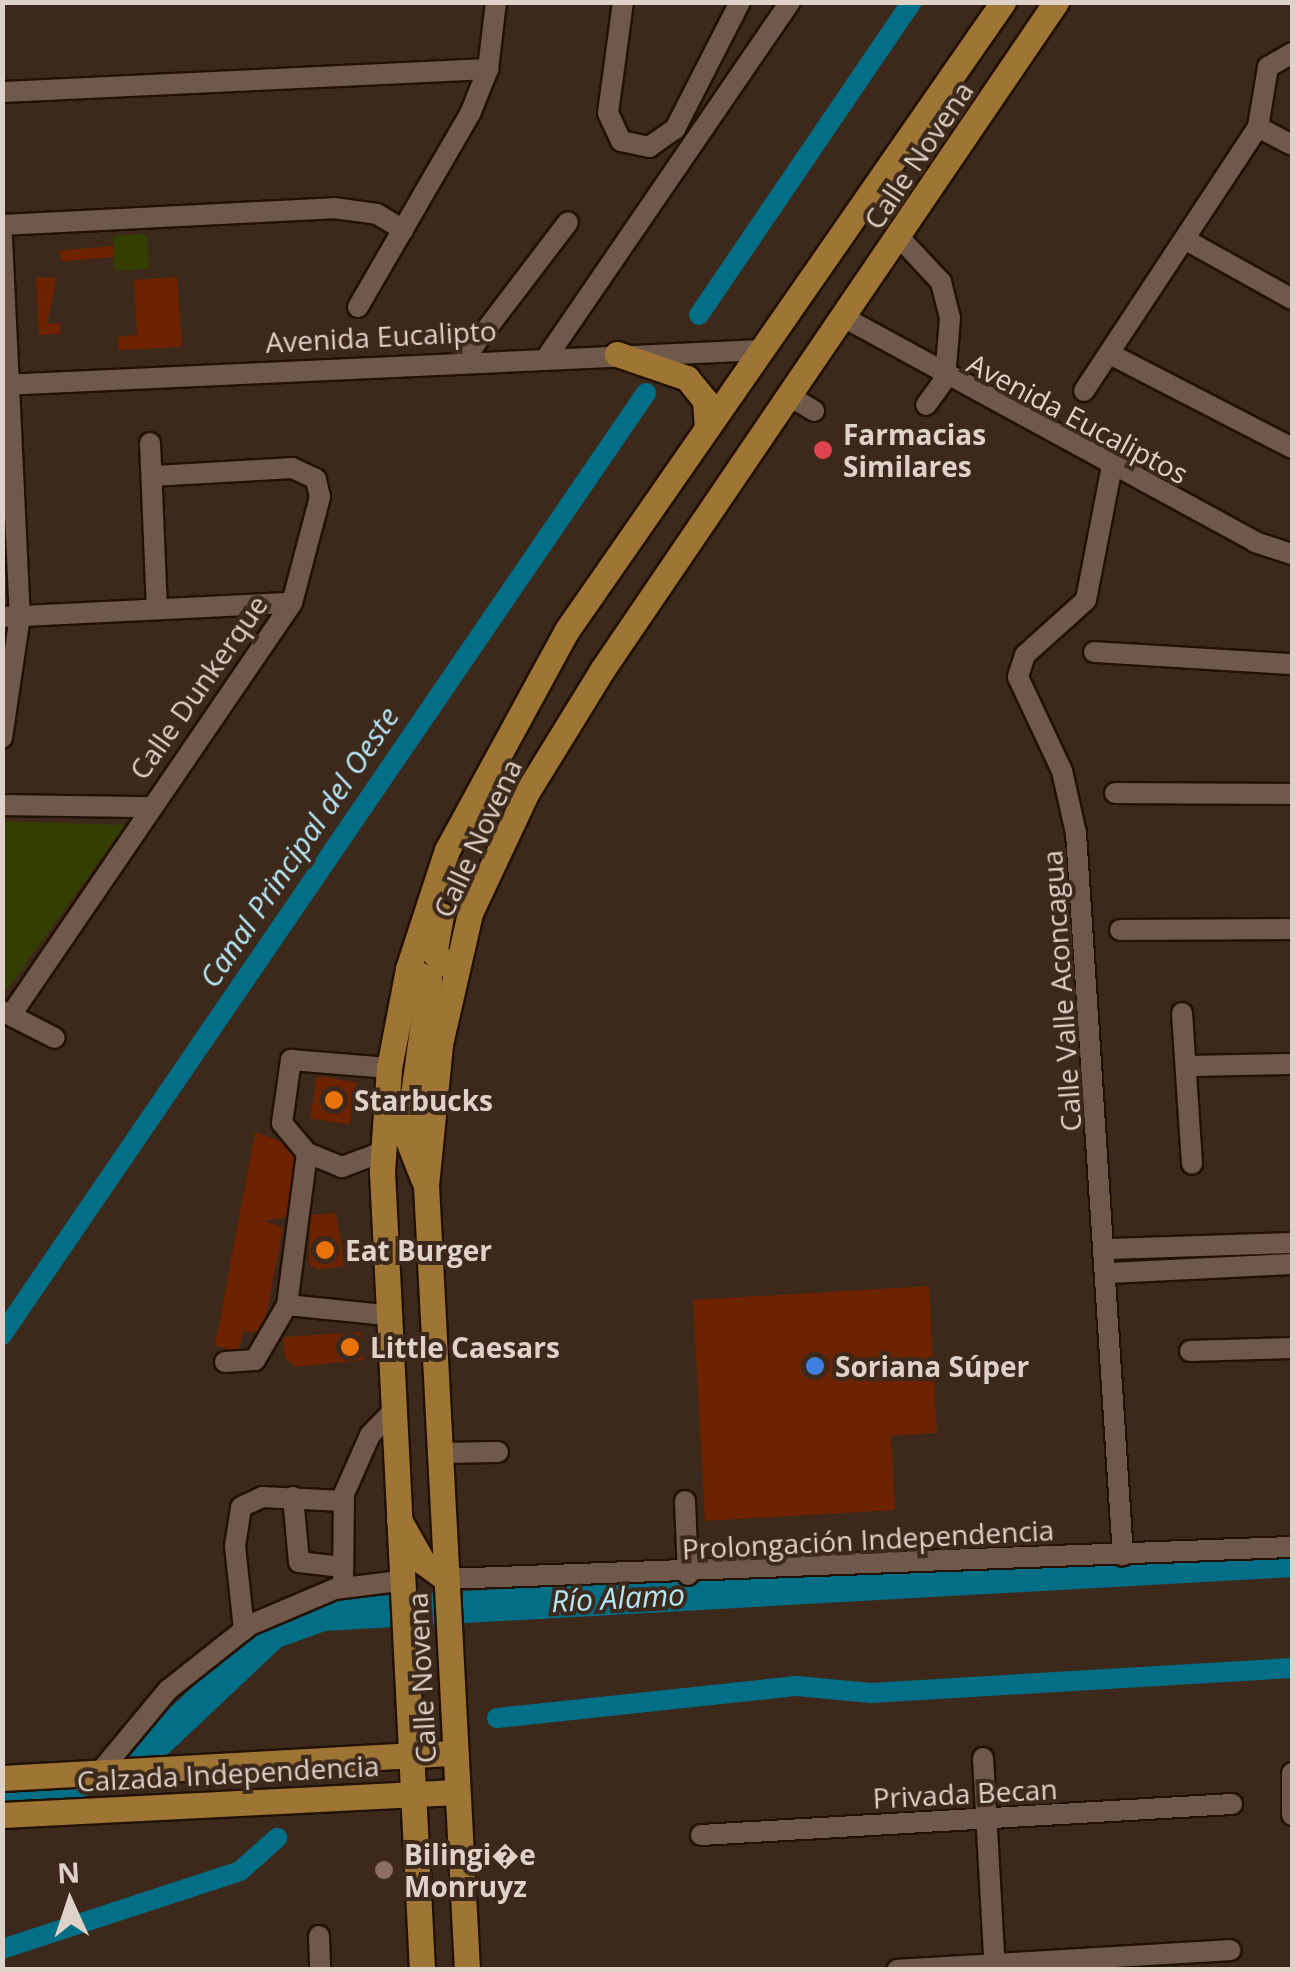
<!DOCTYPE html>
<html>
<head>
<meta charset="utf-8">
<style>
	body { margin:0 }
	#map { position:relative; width:1295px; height:1972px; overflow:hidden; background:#3c291b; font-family:"Open Sans",sans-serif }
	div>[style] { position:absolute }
	.green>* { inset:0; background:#343e00; transform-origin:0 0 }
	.canal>* { height:20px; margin:-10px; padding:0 10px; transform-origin:10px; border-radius:10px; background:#036f87 }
	.river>* { height:32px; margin:-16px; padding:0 16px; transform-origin:16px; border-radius:16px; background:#036f87 }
	.building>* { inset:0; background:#6d2200; transform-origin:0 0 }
	.roads { filter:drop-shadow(2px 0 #221105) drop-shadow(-2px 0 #221105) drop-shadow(0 2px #221105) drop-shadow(0 -2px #221105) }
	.minor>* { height:20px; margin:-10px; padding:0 10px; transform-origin:10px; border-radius:10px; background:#6f594a }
	.major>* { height:25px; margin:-12.5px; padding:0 12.5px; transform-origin:12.5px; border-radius:12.5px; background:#9f7535 }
	.dots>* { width:28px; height:28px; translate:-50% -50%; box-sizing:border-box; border:5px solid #3c291b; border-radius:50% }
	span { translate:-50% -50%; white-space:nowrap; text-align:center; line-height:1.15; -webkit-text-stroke:8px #3c291b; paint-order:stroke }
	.street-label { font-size:28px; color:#dfd2c9 }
	.poi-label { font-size:28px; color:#dfd2c9; font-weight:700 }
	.left { translate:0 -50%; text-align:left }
	.water-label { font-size:30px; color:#b4e8f8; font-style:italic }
	.frame { position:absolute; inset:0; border:5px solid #dfd2c9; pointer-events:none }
	.north { position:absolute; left:20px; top:1852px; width:100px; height:100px; -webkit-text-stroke:8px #3c291b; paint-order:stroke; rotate:357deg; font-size:28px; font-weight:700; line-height:40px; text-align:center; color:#dfd2c9 }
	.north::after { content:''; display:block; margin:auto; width:35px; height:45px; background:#dfd2c9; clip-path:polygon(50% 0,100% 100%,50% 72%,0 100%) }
</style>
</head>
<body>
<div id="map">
	<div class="green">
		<div style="left:147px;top:234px;width:35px;height:34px;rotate:87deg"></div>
		<div style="clip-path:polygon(3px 821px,125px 825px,7px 990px,2px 989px)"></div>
	</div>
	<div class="canal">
		<div style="left:699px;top:315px;width:379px;rotate:-55.8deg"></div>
		<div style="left:2px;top:1335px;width:1141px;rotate:-55.64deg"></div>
		<div style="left:497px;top:1718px;width:302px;rotate:-6.1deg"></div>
		<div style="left:797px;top:1686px;width:74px;rotate:5.4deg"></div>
		<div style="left:871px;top:1693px;width:422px;rotate:-3.4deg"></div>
		<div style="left:2px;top:1949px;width:250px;rotate:-18.1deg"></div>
		<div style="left:240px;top:1871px;width:50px;rotate:-41.7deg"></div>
	</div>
	<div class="river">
		<div style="left:2px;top:1794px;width:58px;rotate:-5.9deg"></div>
		<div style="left:60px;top:1788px;width:79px;rotate:-18.4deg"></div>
		<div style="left:135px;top:1763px;width:190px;rotate:-43.3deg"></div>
		<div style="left:273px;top:1633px;width:53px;rotate:-19.8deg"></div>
		<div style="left:323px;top:1615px;width:971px;rotate:-3.19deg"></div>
	</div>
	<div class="building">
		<div style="left:113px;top:246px;width:11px;height:53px;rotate:85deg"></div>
		<div style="clip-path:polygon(57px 277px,47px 324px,60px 323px,60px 334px,39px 335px,36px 278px)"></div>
		<div style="clip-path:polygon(177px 277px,182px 347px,119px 350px,118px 337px,137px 335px,134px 280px)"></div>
		<div style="left:317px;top:1076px;width:40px;height:43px;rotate:9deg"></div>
		<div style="clip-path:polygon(255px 1132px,297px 1147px,287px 1217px,265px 1221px,283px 1228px,264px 1325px,258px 1333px,243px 1331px,239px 1351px,215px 1346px)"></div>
		<div style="clip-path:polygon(336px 1213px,345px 1267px,317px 1269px,309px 1264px,310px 1215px)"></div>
		<div style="clip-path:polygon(929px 1286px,937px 1433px,891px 1436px,895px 1510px,705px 1521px,693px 1300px)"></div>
		<div style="clip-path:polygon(361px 1332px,364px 1360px,295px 1367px,285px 1357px,283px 1337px)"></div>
	</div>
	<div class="roads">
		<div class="minor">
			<div style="left:623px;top:2px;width:112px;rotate:97.7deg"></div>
			<div style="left:608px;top:113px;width:31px;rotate:65deg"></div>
			<div style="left:621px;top:141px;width:29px;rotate:12deg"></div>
			<div style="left:649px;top:147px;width:32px;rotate:-35deg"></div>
			<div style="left:675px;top:129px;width:143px;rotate:-62.9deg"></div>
			<div style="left:2px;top:92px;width:487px;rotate:-2.7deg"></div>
			<div style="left:1258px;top:127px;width:38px;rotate:28deg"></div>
			<div style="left:2px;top:225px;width:332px;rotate:-2.9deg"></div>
			<div style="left:334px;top:208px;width:43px;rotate:7.9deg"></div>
			<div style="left:377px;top:214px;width:31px;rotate:31deg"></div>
			<div style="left:899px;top:237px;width:62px;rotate:47deg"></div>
			<div style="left:941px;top:282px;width:37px;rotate:76deg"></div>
			<div style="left:950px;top:318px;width:61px;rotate:94.7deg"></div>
			<div style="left:945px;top:379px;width:32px;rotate:126deg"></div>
			<div style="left:2px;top:238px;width:378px;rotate:87.3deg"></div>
			<div style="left:20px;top:616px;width:123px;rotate:98.4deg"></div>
			<div style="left:1186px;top:240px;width:121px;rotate:29.1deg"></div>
			<div style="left:358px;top:307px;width:223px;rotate:-59.9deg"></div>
			<div style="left:470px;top:114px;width:48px;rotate:-68.2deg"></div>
			<div style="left:488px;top:69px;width:67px;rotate:-83.2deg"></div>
			<div style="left:845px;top:318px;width:467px;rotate:28.6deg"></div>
			<div style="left:1255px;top:542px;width:39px;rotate:18deg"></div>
			<div style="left:549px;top:354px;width:427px;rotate:-55.6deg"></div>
			<div style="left:1112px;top:355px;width:203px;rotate:27.3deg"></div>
			<div style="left:463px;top:360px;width:173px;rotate:-52.7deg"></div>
			<div style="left:2px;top:385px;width:761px;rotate:-2.64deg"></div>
			<div style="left:1084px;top:391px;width:316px;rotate:-56.6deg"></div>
			<div style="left:1258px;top:127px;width:61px;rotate:-80.5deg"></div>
			<div style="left:1268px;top:67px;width:28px;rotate:-30deg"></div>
			<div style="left:791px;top:397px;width:27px;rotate:31deg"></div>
			<div style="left:150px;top:443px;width:166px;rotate:87.6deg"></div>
			<div style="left:1112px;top:466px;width:136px;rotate:101deg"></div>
			<div style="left:1086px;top:600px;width:82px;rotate:138deg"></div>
			<div style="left:1025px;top:655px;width:23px;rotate:108deg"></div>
			<div style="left:1018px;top:677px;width:104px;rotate:64.9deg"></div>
			<div style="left:1062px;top:771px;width:64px;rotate:77.3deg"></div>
			<div style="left:1076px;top:833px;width:724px;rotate:86.28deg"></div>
			<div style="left:2px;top:617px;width:290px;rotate:-2.8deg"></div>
			<div style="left:1094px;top:652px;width:198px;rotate:3.5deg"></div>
			<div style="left:1115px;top:793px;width:177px;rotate:0.3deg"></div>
			<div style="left:2px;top:805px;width:145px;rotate:0.8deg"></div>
			<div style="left:1120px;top:930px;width:172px;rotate:-0.3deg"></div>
			<div style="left:2px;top:1011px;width:59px;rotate:27deg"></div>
			<div style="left:13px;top:1012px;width:495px;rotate:-55.7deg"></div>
			<div style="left:292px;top:603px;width:110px;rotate:-75.2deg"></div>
			<div style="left:320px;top:497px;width:18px;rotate:-103deg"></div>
			<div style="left:316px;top:479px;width:26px;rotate:-155deg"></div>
			<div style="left:292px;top:468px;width:140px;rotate:176.7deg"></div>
			<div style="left:1182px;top:1013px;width:151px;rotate:86.2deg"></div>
			<div style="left:1186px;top:1066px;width:106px;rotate:-1.1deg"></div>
			<div style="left:382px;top:1152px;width:43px;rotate:159.4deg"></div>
			<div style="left:342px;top:1167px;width:38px;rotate:-158deg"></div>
			<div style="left:307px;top:1153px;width:39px;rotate:-130deg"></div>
			<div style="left:282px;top:1123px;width:64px;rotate:-81.9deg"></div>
			<div style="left:291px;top:1060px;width:98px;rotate:4.7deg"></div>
			<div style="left:1108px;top:1249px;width:184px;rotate:-1.9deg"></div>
			<div style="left:1109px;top:1273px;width:183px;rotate:-2.8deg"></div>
			<div style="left:287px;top:1305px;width:100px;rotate:5.8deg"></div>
			<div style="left:1190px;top:1351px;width:102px;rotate:-1.7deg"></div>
			<div style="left:225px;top:1362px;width:30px;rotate:-4deg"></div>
			<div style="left:255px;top:1360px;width:64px;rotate:-59.8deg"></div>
			<div style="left:287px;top:1305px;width:153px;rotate:-82.5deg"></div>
			<div style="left:440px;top:1453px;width:58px;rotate:-1deg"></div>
			<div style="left:293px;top:1497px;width:65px;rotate:84.7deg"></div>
			<div style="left:299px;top:1562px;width:43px;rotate:6.6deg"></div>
			<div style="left:685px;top:1501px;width:74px;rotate:87.7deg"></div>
			<div style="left:446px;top:1579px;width:847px;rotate:-2.17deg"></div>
			<div style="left:343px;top:1587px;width:93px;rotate:-89.4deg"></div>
			<div style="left:344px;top:1494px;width:64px;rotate:-66.2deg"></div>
			<div style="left:370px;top:1435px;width:29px;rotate:-46deg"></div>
			<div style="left:244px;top:1630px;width:84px;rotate:-96.1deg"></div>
			<div style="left:235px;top:1546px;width:39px;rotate:-81deg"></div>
			<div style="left:241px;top:1507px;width:23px;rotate:-25deg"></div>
			<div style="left:262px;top:1497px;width:81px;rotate:2.8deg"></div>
			<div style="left:983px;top:1758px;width:212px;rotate:86.8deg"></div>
			<div style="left:100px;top:1772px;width:107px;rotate:-50.3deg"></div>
			<div style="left:168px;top:1690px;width:105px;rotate:-38.4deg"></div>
			<div style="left:250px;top:1625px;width:92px;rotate:-23deg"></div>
			<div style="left:335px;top:1589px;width:64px;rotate:-7.1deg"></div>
			<div style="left:1292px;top:1773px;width:42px;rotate:90deg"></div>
			<div style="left:701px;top:1835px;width:532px;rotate:-3.34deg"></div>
			<div style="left:319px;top:1936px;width:34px;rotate:88deg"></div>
			<div style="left:897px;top:1970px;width:334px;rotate:-3.4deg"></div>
		</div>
		<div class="major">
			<div style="left:617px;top:354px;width:74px;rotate:18.9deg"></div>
			<div style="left:687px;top:378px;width:28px;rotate:51deg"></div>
			<div style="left:705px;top:400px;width:27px;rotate:86deg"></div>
			<div style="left:441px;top:915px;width:39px;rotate:100deg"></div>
			<div style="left:434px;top:953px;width:26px;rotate:40deg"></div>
			<div style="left:408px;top:969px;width:23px;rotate:25deg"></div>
			<div style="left:429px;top:979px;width:161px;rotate:97.9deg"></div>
			<div style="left:407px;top:1138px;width:46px;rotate:68.4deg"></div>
			<div style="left:399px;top:1520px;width:48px;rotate:60.3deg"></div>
			<div style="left:423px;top:1562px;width:29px;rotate:36deg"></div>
			<div style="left:2px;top:1778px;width:454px;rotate:-3.2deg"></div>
			<div style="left:2px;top:1815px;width:455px;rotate:-2.9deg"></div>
			<div style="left:422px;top:1970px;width:800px;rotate:-92.87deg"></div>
			<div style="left:382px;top:1171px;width:103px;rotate:-86.1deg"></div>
			<div style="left:389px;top:1068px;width:101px;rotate:-79.1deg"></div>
			<div style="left:408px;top:969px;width:125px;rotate:-71.9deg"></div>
			<div style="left:447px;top:850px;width:251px;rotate:-61.4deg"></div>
			<div style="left:567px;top:630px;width:765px;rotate:-55.23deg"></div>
			<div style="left:467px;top:1970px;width:786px;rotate:-92.99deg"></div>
			<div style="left:426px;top:1185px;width:142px;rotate:-84.3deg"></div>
			<div style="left:440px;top:1044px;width:134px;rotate:-77.1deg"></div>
			<div style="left:470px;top:913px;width:134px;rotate:-64.8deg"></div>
			<div style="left:527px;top:792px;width:143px;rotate:-58.4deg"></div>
			<div style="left:602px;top:670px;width:808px;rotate:-55.8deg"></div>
		</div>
	</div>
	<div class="dots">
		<div style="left:823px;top:450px;background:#e0444e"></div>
		<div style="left:334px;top:1100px;background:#e8710a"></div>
		<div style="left:325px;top:1250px;background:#e8710a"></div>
		<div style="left:350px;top:1347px;background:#e8710a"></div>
		<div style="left:815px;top:1366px;background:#3f7fe0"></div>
		<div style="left:384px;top:1870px;background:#8d6e63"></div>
	</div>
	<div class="street-label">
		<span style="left:918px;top:155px;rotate:-56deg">Calle Novena</span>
		<span style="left:381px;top:336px;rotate:-3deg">Avenida Eucalipto</span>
		<span style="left:1078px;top:418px;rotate:28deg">Avenida Eucaliptos</span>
		<span style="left:198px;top:687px;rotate:-55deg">Calle Dunkerque</span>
		<span style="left:477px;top:838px;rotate:-65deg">Calle Novena</span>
		<span style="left:1061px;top:991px;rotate:-94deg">Calle Valle Aconcagua</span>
		<span style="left:868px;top:1539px;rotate:-3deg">Prolongación Independencia</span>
		<span style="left:421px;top:1678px;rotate:-93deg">Calle Novena</span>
		<span style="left:228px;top:1773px;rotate:-3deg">Calzada Independencia</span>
		<span style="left:965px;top:1793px;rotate:-3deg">Privada Becan</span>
	</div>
	<div class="poi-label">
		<span class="left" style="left:843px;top:450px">Farmacias<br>Similares</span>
		<span class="left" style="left:354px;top:1100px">Starbucks</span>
		<span class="left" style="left:345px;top:1250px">Eat Burger</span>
		<span class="left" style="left:370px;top:1347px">Little Caesars</span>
		<span class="left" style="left:835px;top:1366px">Soriana Súper</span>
		<span class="left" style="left:404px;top:1870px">Bilingi�e<br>Monruyz</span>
	</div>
	<div class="water-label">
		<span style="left:299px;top:847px;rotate:-56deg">Canal Principal del Oeste</span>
		<span style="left:618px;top:1598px;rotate:-3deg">Río Alamo</span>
	</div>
	<div class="frame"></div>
	<div class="north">N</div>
</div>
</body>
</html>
